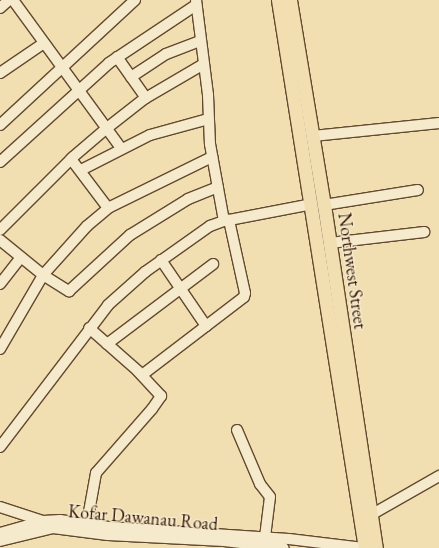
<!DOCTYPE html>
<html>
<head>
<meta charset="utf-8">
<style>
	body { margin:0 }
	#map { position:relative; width:439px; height:548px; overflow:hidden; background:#f1deb1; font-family:"EB Garamond",serif }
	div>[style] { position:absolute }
	.roads { filter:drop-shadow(1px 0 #63492f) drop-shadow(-1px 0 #63492f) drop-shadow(0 1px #63492f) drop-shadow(0 -1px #63492f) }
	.minor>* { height:10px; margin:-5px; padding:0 5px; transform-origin:5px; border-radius:5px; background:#f6eacc }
	.major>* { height:13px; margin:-6.5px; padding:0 6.5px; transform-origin:6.5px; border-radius:6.5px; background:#f1deb1 }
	span { translate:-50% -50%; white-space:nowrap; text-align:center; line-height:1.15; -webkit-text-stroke:3px #f6eacc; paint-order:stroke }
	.street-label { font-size:18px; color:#341704 }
</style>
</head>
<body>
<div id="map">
	<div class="roads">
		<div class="minor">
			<div style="left:13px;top:0;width:183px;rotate:53.9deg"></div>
			<div style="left:196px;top:0;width:96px;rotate:82.8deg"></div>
			<div style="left:208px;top:95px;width:49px;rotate:87.7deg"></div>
			<div style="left:210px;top:144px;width:78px;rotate:79.7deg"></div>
			<div style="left:0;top:8px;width:12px;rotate:-42deg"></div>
			<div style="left:117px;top:57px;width:50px;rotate:54.7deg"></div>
			<div style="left:0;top:73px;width:53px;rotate:-34.3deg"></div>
			<div style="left:131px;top:77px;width:42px;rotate:-33.3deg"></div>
			<div style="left:166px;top:54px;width:36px;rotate:-21deg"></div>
			<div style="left:0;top:125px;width:184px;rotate:-42.8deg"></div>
			<div style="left:313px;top:136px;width:127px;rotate:-5.9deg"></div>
			<div style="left:71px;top:159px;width:61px;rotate:52.9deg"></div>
			<div style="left:0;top:162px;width:147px;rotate:-42.2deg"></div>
			<div style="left:109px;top:63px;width:105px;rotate:-33.7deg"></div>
			<div style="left:81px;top:170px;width:77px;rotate:-26.9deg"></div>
			<div style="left:150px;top:135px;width:60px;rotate:-15.4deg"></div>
			<div style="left:324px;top:205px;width:95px;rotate:-9.1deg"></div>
			<div style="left:0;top:230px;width:103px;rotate:-45deg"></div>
			<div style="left:73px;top:157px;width:45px;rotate:-40.5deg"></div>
			<div style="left:107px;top:128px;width:47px;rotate:-38.1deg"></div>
			<div style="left:144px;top:99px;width:69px;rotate:-30.3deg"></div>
			<div style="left:0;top:240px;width:55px;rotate:39.1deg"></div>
			<div style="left:43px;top:275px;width:31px;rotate:32deg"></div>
			<div style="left:69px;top:291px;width:83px;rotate:-42.6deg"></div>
			<div style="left:130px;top:235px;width:68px;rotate:-31.8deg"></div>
			<div style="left:188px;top:199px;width:32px;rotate:-22deg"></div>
			<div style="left:330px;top:243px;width:95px;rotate:-6.7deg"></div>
			<div style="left:161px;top:260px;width:80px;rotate:55.7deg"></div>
			<div style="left:0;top:284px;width:34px;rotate:-52deg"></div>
			<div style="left:107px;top:344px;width:133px;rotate:-37deg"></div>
			<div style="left:0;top:349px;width:86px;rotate:-59.8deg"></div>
			<div style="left:43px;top:275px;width:66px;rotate:-48.1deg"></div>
			<div style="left:87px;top:226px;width:30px;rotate:-40deg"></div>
			<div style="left:110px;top:207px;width:114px;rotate:-26.1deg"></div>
			<div style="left:142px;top:375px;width:128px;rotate:-37.4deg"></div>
			<div style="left:244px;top:297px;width:4px;rotate:-76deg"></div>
			<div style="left:245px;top:293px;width:75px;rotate:-102.4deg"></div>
			<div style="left:237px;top:430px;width:59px;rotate:66.9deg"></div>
			<div style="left:260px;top:484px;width:16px;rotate:52deg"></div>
			<div style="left:270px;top:497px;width:40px;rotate:97.1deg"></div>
			<div style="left:0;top:447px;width:178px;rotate:-52.7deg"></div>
			<div style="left:108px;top:305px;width:50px;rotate:-41.7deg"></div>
			<div style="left:145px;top:272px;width:80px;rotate:-35.3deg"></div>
			<div style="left:210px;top:226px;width:15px;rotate:-20deg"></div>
			<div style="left:224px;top:221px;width:90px;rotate:-10.9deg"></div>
			<div style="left:0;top:507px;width:45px;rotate:18deg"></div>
			<div style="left:43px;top:521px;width:17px;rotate:-3deg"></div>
			<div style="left:60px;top:520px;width:49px;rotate:8.1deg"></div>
			<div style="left:109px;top:527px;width:180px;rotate:3.8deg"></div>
			<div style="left:289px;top:539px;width:75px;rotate:6.9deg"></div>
			<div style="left:369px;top:516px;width:81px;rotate:-29.7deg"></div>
			<div style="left:87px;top:523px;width:51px;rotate:-79.8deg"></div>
			<div style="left:96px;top:473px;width:85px;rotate:-48.8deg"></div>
			<div style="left:152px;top:409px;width:16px;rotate:-55deg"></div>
			<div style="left:161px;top:396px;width:34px;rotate:-133deg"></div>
			<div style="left:138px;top:371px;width:65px;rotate:-138.7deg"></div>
			<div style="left:0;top:533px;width:45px;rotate:-15.6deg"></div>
			<div style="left:0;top:541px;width:55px;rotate:-13.8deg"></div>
			<div style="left:53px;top:528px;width:55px;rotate:7.3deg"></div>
			<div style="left:108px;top:535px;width:116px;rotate:3deg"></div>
			<div style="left:224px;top:541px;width:60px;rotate:6.7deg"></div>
		</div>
		<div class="major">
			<div style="left:278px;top:0;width:555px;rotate:80.98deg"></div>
			<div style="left:290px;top:0;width:208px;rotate:80.6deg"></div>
			<div style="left:324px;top:205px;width:347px;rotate:81.4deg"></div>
		</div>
	</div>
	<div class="street-label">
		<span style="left:352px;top:271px;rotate:82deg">Northwest Street</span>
		<span style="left:143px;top:518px;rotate:5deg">Kofar Dawanau Road</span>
	</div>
</div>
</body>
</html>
